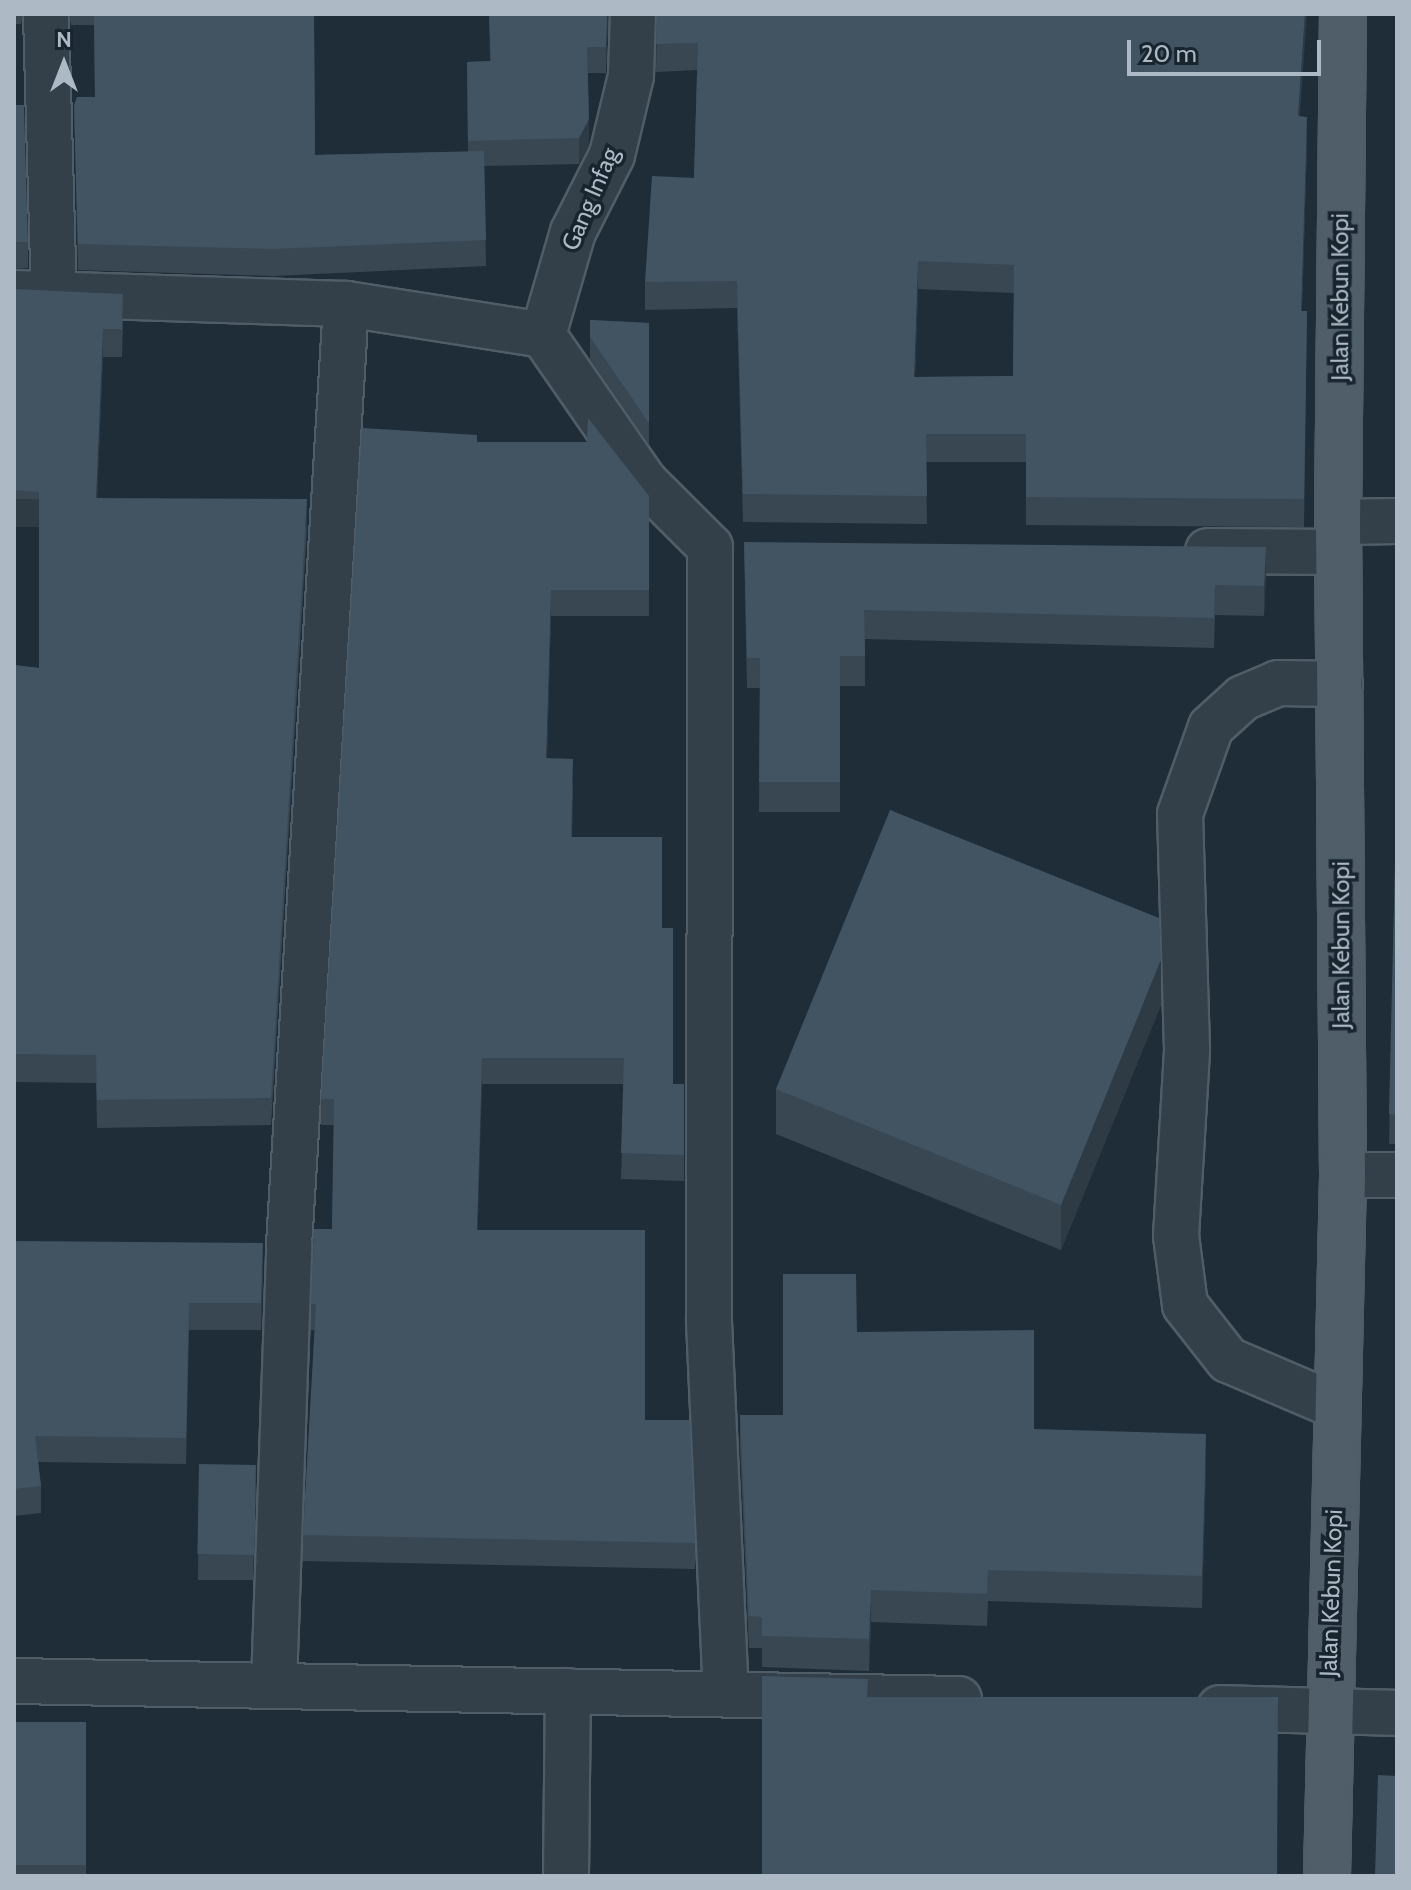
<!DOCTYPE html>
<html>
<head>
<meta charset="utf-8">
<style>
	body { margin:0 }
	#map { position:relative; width:1411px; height:1890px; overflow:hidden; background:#1f2d39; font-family:Cabin,sans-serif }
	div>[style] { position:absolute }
	.roads { filter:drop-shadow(2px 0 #505d67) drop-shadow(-2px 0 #505d67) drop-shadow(0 2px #505d67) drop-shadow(0 -2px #505d67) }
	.minor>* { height:44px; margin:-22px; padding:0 22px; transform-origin:22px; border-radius:22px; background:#333f49 }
	.major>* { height:44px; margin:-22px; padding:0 22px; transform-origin:22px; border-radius:22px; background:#505e6a }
	.wall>* { inset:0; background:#394753; transform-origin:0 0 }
	.shaded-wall>* { inset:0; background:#2e3a44; transform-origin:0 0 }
	.building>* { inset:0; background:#425361; transform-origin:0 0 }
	span { translate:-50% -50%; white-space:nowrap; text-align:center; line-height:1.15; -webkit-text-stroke:7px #18242e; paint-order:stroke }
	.street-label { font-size:24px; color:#adbac6 }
	.frame { position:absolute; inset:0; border:16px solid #adbac6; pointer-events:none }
	.north { position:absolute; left:24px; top:24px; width:80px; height:80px; -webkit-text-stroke:6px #18242e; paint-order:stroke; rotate:0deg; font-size:22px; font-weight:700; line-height:32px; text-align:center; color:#adbac6 }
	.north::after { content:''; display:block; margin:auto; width:28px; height:36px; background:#adbac6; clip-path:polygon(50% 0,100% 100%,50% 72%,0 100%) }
	.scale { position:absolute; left:1127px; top:40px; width:194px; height:36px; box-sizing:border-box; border:4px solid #adbac6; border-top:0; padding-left:10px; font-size:24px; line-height:28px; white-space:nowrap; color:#adbac6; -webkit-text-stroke:6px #18242e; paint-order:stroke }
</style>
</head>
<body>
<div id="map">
	<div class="roads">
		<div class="minor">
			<div style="left:46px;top:14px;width:278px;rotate:88.4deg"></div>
			<div style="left:14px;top:293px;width:332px;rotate:1.9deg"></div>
			<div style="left:346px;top:304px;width:199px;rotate:8.9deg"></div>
			<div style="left:543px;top:335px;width:178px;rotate:55.3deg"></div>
			<div style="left:644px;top:481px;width:93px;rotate:45deg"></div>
			<div style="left:710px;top:547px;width:775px;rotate:90.07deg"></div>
			<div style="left:709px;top:1322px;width:369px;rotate:87.4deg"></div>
			<div style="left:543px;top:335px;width:107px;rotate:-73.8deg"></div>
			<div style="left:573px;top:232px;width:86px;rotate:-63.1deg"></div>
			<div style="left:612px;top:155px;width:81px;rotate:-76.5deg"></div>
			<div style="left:631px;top:76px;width:62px;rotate:-88.2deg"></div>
			<div style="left:1338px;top:522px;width:59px;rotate:-1deg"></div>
			<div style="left:1208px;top:551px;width:130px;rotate:0.4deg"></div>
			<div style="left:1343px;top:1175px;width:54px"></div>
			<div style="left:1336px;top:1406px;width:117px;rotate:-156.9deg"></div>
			<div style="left:1228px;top:1360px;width:70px;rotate:-128deg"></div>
			<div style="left:1185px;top:1305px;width:70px;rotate:-97.4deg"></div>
			<div style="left:1176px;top:1236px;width:187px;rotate:-86.6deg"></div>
			<div style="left:1187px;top:1049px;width:235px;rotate:-91.7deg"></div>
			<div style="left:1180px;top:814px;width:92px;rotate:-70.4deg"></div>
			<div style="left:1211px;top:727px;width:43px;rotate:-42.2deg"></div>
			<div style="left:1243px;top:698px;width:38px;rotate:-23deg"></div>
			<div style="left:1278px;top:683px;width:62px;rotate:0.9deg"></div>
			<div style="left:14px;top:1681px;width:945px;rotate:1.09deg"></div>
			<div style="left:274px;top:1684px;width:439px;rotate:-88deg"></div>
			<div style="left:289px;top:1245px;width:943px;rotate:-86.53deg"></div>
			<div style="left:1220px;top:1708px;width:177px;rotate:1.6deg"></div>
			<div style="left:566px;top:1876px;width:185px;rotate:-89.4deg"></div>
		</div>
		<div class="major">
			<div style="left:1327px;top:1876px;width:701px;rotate:-88.69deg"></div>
			<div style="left:1343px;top:1175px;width:653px;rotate:-90.44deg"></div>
			<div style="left:1338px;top:522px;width:508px;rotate:-89.44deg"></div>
		</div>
	</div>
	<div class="wall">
		<div style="clip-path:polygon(14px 14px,23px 14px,21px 24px,14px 24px)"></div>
		<div style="clip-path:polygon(69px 14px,314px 14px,315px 155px,468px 152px,467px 62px,490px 61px,489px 14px,608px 14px,606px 73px,588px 73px,589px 145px,579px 164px,484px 166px,486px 266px,273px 276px,78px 270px,74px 105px,95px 97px,94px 25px,71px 25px)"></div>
		<div style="clip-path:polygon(evenodd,657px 14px,1300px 116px,1307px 144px,1302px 311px,1307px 311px,1304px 527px,1026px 525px,1026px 462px,926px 462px,927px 524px,743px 522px,737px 308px,645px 310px,645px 282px,694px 178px,697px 70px,656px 72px,657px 14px,918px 289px,1014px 293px,1013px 376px,915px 377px,918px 289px)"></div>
		<div style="clip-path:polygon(14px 105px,28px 242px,28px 268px,14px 269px)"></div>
		<div style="clip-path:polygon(14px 289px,123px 322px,122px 357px,103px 357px,97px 498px,307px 527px,271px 1125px,97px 1128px,96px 1083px,14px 1082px,14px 665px,39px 668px,39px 519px,14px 518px)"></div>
		<div style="clip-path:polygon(590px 320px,649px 323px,649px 445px,590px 359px)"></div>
		<div style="clip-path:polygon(477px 442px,649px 496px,649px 616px,551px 616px,547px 758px,573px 785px,572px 837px,662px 928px,673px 1084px,684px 1084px,684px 1181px,621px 1179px,624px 1084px,482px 1084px,477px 1230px,645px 1420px,695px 1543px,695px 1569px,303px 1561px,303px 1535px,315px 1330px,311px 1330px,311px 1304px,332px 1229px,334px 1125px,321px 1125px,321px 1099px)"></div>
		<div style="clip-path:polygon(744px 542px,1266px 576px,1264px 616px,1215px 615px,1214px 648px,865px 639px,865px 686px,840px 686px,840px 812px,759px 812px,760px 688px,747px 688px)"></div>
		<div style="clip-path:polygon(1397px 778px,1397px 1144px,1389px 1144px)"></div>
		<div style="clip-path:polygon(1161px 1005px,1061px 1250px,776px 1134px,776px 1089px)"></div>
		<div style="clip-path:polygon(14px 1241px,263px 1270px,261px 1330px,189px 1330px,186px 1464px,38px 1462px,41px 1486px,41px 1513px,14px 1516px)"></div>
		<div style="clip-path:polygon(857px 1332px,1034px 1429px,1206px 1466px,1202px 1608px,988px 1601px,987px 1626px,871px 1622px,869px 1671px,762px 1667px,762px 1648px,749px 1648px,740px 1446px,740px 1415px,783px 1415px)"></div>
		<div style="clip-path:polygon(199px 1464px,256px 1491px,253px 1580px,198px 1580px)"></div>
		<div style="left:14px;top:1722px;width:72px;height:154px"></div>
	</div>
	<div class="shaded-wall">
		<div style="clip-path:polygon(607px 14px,608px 14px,606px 73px,606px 47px)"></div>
		<div style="clip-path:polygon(1305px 14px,1307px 14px,1298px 144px,1298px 116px)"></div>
		<div style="clip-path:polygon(1307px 117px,1307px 144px,1301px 339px,1301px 311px)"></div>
		<div style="clip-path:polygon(589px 119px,589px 145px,579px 164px,579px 138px)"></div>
		<div style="clip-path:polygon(918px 261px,918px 289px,914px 405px,914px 377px)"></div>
		<div style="clip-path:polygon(103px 329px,103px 357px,96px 526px,96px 498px)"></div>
		<div style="left:307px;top:499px;width:28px;height:600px;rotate:90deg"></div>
		<div style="clip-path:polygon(1266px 547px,1266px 576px,1264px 616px,1264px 586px)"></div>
		<div style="clip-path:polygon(551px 590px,551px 616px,546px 784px,546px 758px)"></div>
		<div style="clip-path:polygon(1161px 960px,1161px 1005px,1061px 1250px,1061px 1205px)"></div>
		<div style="clip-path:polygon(482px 1058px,482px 1084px,477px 1256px,477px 1230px)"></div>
		<div style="clip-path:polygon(263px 1243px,263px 1270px,261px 1330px,261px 1303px)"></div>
		<div style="clip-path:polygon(1206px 1434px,1206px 1466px,1202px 1608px,1202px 1576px)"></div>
		<div style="clip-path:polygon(256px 1465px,256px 1491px,253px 1580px,253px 1554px)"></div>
		<div style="clip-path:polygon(871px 1590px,871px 1622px,869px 1671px,869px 1639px)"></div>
	</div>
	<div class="building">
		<div style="clip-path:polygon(94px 14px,314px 14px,315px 155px,484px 151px,486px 240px,273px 249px,78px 244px,74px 105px,77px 97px,95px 97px)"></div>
		<div style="clip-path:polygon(489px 14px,607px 14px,606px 47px,587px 47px,589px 119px,579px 138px,468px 141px,467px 62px,491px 61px)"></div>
		<div style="clip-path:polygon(evenodd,657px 14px,1305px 14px,1298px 116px,1307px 117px,1301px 311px,1307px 311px,1304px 499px,1026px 497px,1026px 434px,926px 434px,927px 496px,743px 494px,737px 281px,645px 282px,652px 176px,694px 178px,698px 43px,656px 44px,657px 14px,918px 261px,1014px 265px,1013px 376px,914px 377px,918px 261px)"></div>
		<div style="clip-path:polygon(14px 105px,24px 105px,28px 242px,14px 242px)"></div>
		<div style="clip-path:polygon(14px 289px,123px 294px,122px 329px,103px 329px,96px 498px,307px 499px,271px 1098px,97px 1100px,96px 1055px,14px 1054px,14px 665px,39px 668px,39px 492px,14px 490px)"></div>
		<div style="clip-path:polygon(590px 320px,649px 323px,649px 423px,590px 337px)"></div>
		<div style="clip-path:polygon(588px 418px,649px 496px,649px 590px,551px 590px,546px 758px,573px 759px,571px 837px,662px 837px,662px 928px,673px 928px,673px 1084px,684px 1084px,684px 1155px,621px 1153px,624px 1058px,482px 1058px,477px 1230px,645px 1230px,645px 1420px,690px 1420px,695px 1543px,303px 1535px,316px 1304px,311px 1304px,314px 1229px,332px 1229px,334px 1099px,321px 1099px,362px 428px,477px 435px,477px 442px,587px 442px)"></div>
		<div style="clip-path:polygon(744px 542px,1266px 547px,1264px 586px,1215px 585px,1214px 618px,864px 610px,865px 656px,840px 656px,840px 782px,759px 782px,760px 658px,747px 658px)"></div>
		<div style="clip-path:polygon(1397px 778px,1397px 1115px,1389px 1114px)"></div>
		<div style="clip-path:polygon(890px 810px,1159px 918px,1161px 960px,1061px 1205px,776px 1089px)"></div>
		<div style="clip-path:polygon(14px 1241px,263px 1243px,261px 1303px,189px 1303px,186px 1438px,35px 1436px,41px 1486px,14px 1489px)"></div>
		<div style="clip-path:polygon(783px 1274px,856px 1274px,857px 1332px,1034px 1330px,1034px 1429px,1206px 1434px,1202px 1576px,988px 1570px,987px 1594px,871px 1590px,869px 1639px,762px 1636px,762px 1617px,749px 1616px,740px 1415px,783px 1415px)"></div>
		<div style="left:199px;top:1464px;width:57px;height:90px;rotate:1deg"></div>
		<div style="clip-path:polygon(762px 1676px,868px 1679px,867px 1697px,1278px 1697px,1277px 1876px,762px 1876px)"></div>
		<div style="left:14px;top:1722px;width:72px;height:143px"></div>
		<div style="clip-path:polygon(1378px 1775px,1397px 1776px,1397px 1876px,1375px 1876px)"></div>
	</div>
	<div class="street-label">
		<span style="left:590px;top:199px;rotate:-67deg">Gang Infag</span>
		<span style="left:1340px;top:297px;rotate:-90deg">Jalan Kebun Kopi</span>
		<span style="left:1341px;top:945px;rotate:-90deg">Jalan Kebun Kopi</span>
		<span style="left:1331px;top:1593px;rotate:-88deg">Jalan Kebun Kopi</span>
	</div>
	<div class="frame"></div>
	<div class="north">N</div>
	<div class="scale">20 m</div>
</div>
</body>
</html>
